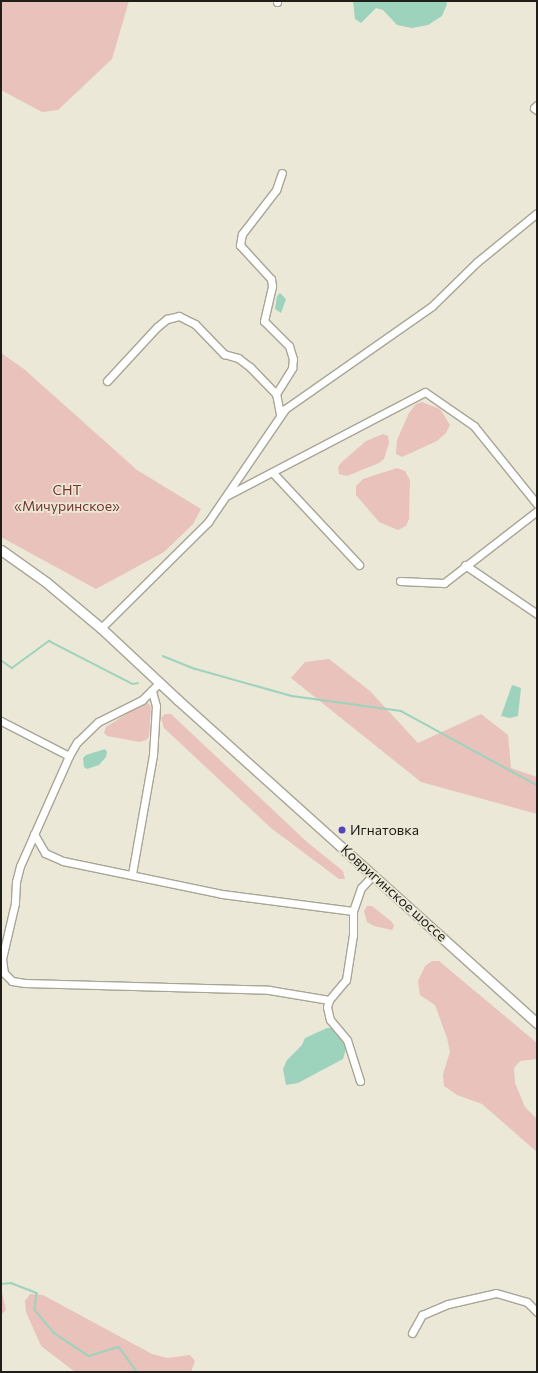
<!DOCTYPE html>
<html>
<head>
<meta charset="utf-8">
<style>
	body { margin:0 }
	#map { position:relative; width:538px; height:1373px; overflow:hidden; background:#ebe8d7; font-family:Commissioner,sans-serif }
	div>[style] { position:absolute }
	.green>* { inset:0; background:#e8c2bb }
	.water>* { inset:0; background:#9dd3bd }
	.stream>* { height:1.5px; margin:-0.75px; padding:0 0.75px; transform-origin:0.75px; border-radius:0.75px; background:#9dd3bd }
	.roads { filter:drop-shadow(1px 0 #a8a596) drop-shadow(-1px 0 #a8a596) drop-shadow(0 1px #a8a596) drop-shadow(0 -1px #a8a596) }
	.minor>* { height:7px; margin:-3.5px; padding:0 3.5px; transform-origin:3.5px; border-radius:3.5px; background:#fff }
	.major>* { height:9px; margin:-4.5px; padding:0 4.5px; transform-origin:4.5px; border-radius:4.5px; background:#fff }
	.dots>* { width:11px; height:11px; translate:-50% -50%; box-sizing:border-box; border:2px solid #ebe8d7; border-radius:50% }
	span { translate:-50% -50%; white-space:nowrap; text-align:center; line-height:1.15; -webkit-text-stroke:3.5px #ebe8d7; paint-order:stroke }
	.park-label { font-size:14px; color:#77352d }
	.poi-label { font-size:14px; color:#1f1e18 }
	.left { translate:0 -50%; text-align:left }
	.street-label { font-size:14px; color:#1f1e18 }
	.frame { position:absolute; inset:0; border:2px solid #1f1e18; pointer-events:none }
</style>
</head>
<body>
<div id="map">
	<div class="green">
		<div style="clip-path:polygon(1px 1px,129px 1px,112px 59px,58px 110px,42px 112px,1px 90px)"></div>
		<div style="clip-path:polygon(1px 353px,24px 369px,137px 470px,201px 509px,193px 524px,164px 552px,96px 589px,1px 537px)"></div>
		<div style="clip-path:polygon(422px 402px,440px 409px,450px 425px,446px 433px,437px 441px,402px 457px,396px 454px,397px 440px,409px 413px,416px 404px)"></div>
		<div style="clip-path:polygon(383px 434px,388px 436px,389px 443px,384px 459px,379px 463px,347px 476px,339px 474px,338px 467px,342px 462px,366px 441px)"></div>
		<div style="clip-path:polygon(397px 468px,405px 471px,410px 480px,409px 519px,406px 526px,398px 530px,379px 522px,356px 495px,356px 486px,363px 479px)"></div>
		<div style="clip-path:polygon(329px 659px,370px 691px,418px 743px,481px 714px,508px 735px,511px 768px,537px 777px,537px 814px,421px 782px,291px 678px,305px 662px)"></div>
		<div style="clip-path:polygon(148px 703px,151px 707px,149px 737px,146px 740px,140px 742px,107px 736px,104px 733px,106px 727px,142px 704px)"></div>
		<div style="clip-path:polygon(165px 714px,171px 714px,307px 842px,343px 871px,345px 879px,339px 879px,271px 828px,164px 728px,161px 718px)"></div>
		<div style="clip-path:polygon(367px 906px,372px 906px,392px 922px,394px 926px,392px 930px,374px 926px,367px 922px,364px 911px)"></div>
		<div style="clip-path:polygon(432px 961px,439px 961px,537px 1043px,537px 1059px,520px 1061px,514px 1068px,515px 1083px,525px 1107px,537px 1119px,537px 1152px,482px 1104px,457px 1095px,444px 1086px,443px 1074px,450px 1052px,447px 1038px,435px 1005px,420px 995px,418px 981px,425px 966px)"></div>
		<div style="clip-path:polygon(1px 1288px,6px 1310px,1px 1315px)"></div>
		<div style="clip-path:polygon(30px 1294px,43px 1295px,152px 1354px,167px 1358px,190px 1355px,195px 1361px,191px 1372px,75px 1372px,41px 1346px,26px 1312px,25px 1301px)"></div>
	</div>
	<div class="water">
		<div style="clip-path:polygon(353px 1px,446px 1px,447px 4px,442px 16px,428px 25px,412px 28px,397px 25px,383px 10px,376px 8px,361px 23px,355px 19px)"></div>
		<div style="clip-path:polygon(280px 293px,286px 299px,281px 313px,275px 309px,277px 296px)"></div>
		<div style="clip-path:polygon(512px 685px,521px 688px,518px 716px,510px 718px,501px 716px)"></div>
		<div style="clip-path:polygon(105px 749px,107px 752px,106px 757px,99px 765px,87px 769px,84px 767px,83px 758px,86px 755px)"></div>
		<div style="clip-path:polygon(327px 1028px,332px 1028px,343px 1041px,346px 1049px,343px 1059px,298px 1083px,286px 1085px,283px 1069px,287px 1060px,302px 1045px,305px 1038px)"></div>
	</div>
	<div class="stream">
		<div style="left:163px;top:656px;width:35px;rotate:22deg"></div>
		<div style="left:196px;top:669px;width:100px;rotate:15.7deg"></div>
		<div style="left:292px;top:696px;width:110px;rotate:7.8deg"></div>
		<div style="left:401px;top:711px;width:155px;rotate:28.6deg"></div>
		<div style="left:1px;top:660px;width:14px;rotate:36deg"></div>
		<div style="left:12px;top:668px;width:46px;rotate:-36.1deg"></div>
		<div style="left:49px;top:641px;width:94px;rotate:27.1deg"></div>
		<div style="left:133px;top:684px;width:5px;rotate:-11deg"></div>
		<div style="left:1px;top:1284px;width:10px;rotate:-6deg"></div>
		<div style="left:11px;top:1283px;width:28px;rotate:21deg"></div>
		<div style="left:37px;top:1293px;width:17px;rotate:97deg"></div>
		<div style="left:35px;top:1310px;width:30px;rotate:50deg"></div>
		<div style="left:54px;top:1333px;width:42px;rotate:33.3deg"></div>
		<div style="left:89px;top:1356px;width:31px;rotate:-17deg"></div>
		<div style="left:119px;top:1347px;width:31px;rotate:54deg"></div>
	</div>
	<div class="roads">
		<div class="minor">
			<div style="left:277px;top:2px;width:1px;rotate:-90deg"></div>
			<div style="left:537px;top:105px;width:4px;rotate:135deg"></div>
			<div style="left:534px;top:108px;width:4px;rotate:34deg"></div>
			<div style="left:107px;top:381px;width:74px;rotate:-47.2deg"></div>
			<div style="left:157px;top:327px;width:13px;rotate:-39deg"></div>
			<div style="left:167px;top:319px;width:12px;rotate:-14deg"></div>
			<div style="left:179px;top:316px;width:18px;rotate:27deg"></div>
			<div style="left:195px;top:324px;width:42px;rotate:46deg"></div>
			<div style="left:224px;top:354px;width:15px;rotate:16deg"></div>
			<div style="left:238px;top:358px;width:15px;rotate:37deg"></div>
			<div style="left:250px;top:367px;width:37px;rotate:46deg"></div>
			<div style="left:280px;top:414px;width:20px;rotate:-101deg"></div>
			<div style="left:276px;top:394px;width:31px;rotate:-58deg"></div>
			<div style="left:292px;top:368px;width:9px;rotate:-84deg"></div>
			<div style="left:293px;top:359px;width:14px;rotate:-107deg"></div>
			<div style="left:289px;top:346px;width:35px;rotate:-135deg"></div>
			<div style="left:264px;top:321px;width:36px;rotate:-77deg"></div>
			<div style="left:272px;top:286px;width:7px;rotate:-98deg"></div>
			<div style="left:271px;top:279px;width:46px;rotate:-132.4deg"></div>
			<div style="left:240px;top:245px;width:11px;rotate:-80deg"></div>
			<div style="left:242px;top:234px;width:56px;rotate:-52.3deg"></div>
			<div style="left:276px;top:190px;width:18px;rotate:-71deg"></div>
			<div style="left:273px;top:473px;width:126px;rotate:46.9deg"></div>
			<div style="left:228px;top:495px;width:222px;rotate:-27.6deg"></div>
			<div style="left:425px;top:392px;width:60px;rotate:34.8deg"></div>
			<div style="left:474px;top:426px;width:100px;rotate:51.1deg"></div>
			<div style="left:465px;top:565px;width:87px;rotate:34.2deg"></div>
			<div style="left:400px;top:581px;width:44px;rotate:2.6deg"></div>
			<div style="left:444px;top:583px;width:118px;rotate:-37.7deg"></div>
			<div style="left:101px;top:628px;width:151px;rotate:-44.7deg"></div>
			<div style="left:208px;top:522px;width:137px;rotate:-55.7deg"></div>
			<div style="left:285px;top:409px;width:179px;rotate:-35deg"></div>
			<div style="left:432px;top:306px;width:63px;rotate:-44.4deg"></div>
			<div style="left:477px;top:262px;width:77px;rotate:-39.2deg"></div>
			<div style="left:159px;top:683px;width:24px;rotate:135deg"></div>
			<div style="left:142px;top:700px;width:49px;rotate:153.4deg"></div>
			<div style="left:98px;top:722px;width:29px;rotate:136deg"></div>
			<div style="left:77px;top:742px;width:16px;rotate:120deg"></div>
			<div style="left:69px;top:756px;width:120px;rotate:114deg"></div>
			<div style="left:20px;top:866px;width:16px;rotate:104deg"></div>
			<div style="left:16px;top:882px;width:21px;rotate:93deg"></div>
			<div style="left:15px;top:903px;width:57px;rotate:103.1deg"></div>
			<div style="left:2px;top:959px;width:14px;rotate:82deg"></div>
			<div style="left:4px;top:973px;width:11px;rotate:45deg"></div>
			<div style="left:12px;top:981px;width:13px;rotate:9deg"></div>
			<div style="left:25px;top:983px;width:244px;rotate:1.6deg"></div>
			<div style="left:269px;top:990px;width:61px;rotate:9.5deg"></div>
			<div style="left:1px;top:721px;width:76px;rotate:27.2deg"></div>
			<div style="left:34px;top:834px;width:22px;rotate:60deg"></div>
			<div style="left:45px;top:853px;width:20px;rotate:24deg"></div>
			<div style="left:63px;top:861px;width:162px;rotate:11.7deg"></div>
			<div style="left:222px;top:894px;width:132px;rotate:7.4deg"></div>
			<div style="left:132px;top:874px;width:121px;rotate:-80deg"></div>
			<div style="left:153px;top:755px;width:49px;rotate:-86.5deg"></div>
			<div style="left:156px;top:706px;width:16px;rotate:-105deg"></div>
			<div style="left:360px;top:1081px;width:43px;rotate:-107.6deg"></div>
			<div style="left:347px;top:1040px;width:26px;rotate:-130deg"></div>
			<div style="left:330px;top:1020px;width:13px;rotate:-103deg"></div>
			<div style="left:327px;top:1007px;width:7px;rotate:-74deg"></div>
			<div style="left:329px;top:1000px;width:26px;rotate:-50deg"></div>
			<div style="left:346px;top:980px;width:46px;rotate:-81.2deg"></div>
			<div style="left:353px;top:935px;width:24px;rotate:-90deg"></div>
			<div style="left:353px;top:911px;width:24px;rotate:-71deg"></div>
			<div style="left:361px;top:888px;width:18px;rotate:-47deg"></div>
			<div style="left:412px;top:1333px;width:21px;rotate:-61deg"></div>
			<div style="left:422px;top:1315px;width:28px;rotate:-23deg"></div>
			<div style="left:448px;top:1304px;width:49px;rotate:-12.9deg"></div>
			<div style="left:496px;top:1293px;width:32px;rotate:16deg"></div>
			<div style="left:527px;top:1302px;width:14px;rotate:45deg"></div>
		</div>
		<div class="major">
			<div style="left:1px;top:550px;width:55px;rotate:35.4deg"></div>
			<div style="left:46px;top:582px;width:72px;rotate:39.9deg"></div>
			<div style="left:101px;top:628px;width:105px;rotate:43.1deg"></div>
			<div style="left:178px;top:700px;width:483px;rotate:42deg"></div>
		</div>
	</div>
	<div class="dots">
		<div style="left:342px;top:830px;background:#5643ba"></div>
	</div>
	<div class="park-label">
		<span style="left:67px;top:498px">СНТ<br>«Мичуринское»</span>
	</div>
	<div class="poi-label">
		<span class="left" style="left:350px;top:830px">Игнатовка</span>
	</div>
	<div class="street-label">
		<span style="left:394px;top:893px;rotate:42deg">Ковригинское шоссе</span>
	</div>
	<div class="frame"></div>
</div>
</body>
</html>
